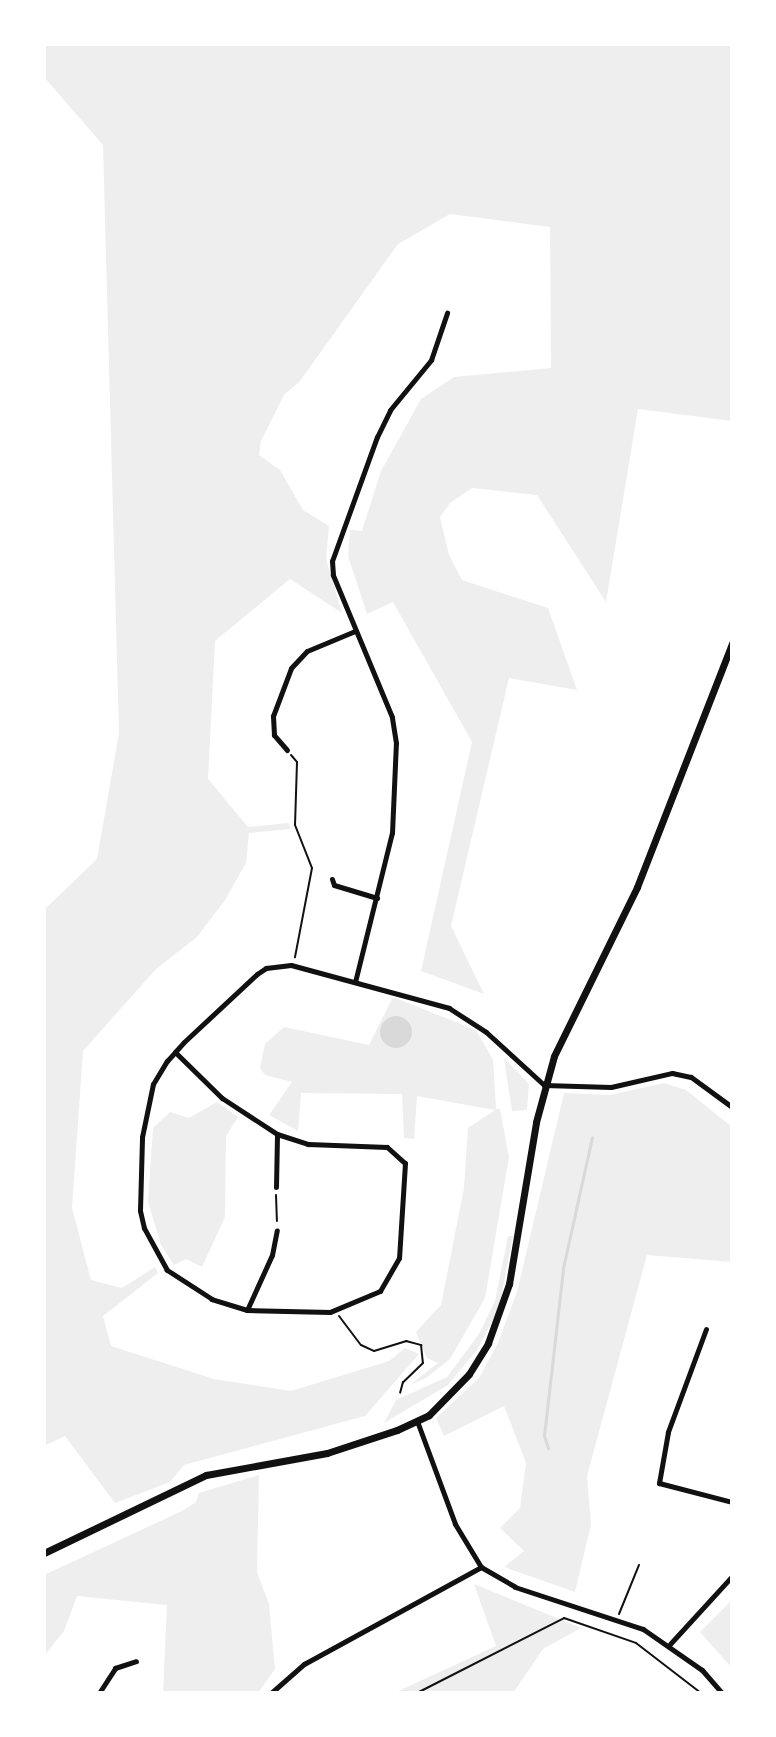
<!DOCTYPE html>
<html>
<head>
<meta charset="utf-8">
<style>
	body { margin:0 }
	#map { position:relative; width:776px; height:1737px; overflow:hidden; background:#fff; font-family:Cabin,sans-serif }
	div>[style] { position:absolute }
	.green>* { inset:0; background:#eee }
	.water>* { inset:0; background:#d9d9d9 }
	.round { border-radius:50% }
	.stream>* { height:3px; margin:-1.5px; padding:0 1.5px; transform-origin:1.5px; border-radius:1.5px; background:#d9d9d9 }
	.path>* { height:2px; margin:-1px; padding:0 1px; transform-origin:1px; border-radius:1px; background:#111 }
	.minor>* { height:5px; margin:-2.5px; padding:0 2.5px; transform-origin:2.5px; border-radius:2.5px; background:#111 }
	.tertiary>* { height:7px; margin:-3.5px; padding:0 3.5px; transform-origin:3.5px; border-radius:3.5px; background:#111 }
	span { translate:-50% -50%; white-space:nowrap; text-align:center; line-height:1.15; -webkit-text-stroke:6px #fff; paint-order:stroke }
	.frame { position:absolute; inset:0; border:46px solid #fff; pointer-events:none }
</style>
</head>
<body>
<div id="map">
	<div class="green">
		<div style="clip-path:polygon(44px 44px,732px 44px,732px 421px,638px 409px,606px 602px,537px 495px,472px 488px,450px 503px,440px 517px,449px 555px,462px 580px,548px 608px,577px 690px,509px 678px,451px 926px,484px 994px,421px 971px,472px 742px,393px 602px,367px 614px,348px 556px,350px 530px,362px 531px,381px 471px,421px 399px,454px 377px,551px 368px,550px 227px,450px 214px,398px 244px,300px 381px,284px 395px,261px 441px,259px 455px,280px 470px,303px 510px,329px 526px,326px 559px,342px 613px,290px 579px,215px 641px,208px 779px,248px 827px,289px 823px,290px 829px,249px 833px,246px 863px,225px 900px,197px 937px,156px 969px,83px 1051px,72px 1208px,91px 1280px,122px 1288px,155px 1267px,158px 1273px,103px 1316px,111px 1346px,214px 1379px,291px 1391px,389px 1361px,405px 1348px,419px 1354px,365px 1416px,184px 1465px,170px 1482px,115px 1503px,65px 1436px,44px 1446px,44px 910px,97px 859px,119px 733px,103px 145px,44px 77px)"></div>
		<div style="clip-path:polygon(393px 997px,476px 1030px,493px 1060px,496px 1109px,500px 1109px,509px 1157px,485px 1298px,450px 1359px,426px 1378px,410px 1385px,438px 1363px,427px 1358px,416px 1332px,441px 1305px,464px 1188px,468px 1128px,495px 1110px,417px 1096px,414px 1139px,404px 1138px,402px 1094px,301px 1093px,298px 1131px,269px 1115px,292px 1082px,265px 1075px,260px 1068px,265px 1044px,284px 1027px,369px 1045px)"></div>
		<div style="clip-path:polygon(504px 1058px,529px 1084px,527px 1110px,512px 1111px)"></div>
		<div style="clip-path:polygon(664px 1083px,686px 1090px,732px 1127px,732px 1262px,647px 1255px,587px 1476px,591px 1525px,575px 1592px,504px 1567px,524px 1551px,500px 1528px,520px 1508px,526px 1463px,504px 1406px,444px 1436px,436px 1418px,479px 1378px,498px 1343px,517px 1292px,564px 1093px,610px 1095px)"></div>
		<div style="clip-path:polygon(217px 1102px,238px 1117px,226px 1136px,225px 1217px,202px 1267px,186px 1259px,174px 1265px,161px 1245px,148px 1202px,153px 1128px,170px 1112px,189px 1118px)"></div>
		<div style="clip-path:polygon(508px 1236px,513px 1236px,499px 1308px,477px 1350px,448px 1385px,384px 1423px,396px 1400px,447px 1377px,479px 1334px,495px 1301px)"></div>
		<div style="clip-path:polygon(259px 1475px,257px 1572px,269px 1604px,275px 1669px,258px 1693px,163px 1693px,167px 1605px,77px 1596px,64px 1631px,44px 1656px,44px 1575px,182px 1511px,196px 1502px,199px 1493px)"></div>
		<div style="clip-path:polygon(474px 1584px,581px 1628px,543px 1649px,513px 1693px,394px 1693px,496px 1646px)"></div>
		<div style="clip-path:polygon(732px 1600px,732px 1668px,700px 1632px)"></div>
	</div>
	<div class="water">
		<div class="round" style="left:380px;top:1016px;width:32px;height:32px"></div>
	</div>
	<div class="stream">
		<div style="left:548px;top:1448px;width:13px;rotate:-108deg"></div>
		<div style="left:544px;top:1436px;width:169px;rotate:-83.5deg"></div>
		<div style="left:563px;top:1268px;width:134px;rotate:-77.5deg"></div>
	</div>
	<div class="path">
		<div style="left:291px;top:755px;width:9px;rotate:49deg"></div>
		<div style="left:297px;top:762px;width:63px;rotate:91.8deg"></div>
		<div style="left:295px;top:825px;width:46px;rotate:68.4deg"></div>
		<div style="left:312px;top:868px;width:91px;rotate:100.8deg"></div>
		<div style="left:276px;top:1195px;width:26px;rotate:88deg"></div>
		<div style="left:339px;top:1316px;width:36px;rotate:53deg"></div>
		<div style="left:361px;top:1345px;width:14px;rotate:25deg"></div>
		<div style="left:374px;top:1351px;width:34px;rotate:-17deg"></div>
		<div style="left:406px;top:1341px;width:16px;rotate:15deg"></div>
		<div style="left:421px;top:1345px;width:18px;rotate:84deg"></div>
		<div style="left:423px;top:1363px;width:28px;rotate:136deg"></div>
		<div style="left:403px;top:1382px;width:11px;rotate:105deg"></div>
		<div style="left:619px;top:1614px;width:53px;rotate:-67.8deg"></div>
		<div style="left:417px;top:1693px;width:165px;rotate:-27deg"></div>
		<div style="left:564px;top:1618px;width:76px;rotate:19.1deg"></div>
		<div style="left:636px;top:1643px;width:82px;rotate:37.6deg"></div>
	</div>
	<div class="minor">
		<div style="left:287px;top:750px;width:20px;rotate:-131deg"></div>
		<div style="left:274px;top:735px;width:19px;rotate:-93deg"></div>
		<div style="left:273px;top:716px;width:51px;rotate:-69.4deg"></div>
		<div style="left:291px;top:668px;width:23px;rotate:-47deg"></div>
		<div style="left:307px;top:651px;width:52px;rotate:-22.6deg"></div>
		<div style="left:332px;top:879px;width:6px;rotate:72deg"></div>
		<div style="left:334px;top:885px;width:45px;rotate:16.8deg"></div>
		<div style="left:355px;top:982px;width:154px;rotate:-76.1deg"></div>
		<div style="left:392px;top:833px;width:90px;rotate:-87.5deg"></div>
		<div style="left:396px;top:743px;width:26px;rotate:-99deg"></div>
		<div style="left:392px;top:717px;width:154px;rotate:-112.6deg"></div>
		<div style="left:333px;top:575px;width:14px;rotate:-94deg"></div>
		<div style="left:332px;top:561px;width:132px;rotate:-70.1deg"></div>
		<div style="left:377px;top:437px;width:30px;rotate:-64deg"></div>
		<div style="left:390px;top:410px;width:65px;rotate:-50.6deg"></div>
		<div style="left:431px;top:360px;width:50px;rotate:-71.2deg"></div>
		<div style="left:175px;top:1052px;width:66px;rotate:44.4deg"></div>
		<div style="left:222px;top:1098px;width:66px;rotate:33.2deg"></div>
		<div style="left:277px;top:1134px;width:33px;rotate:18deg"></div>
		<div style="left:308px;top:1144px;width:79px;rotate:2.2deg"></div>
		<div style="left:387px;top:1147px;width:24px;rotate:42deg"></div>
		<div style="left:405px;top:1163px;width:95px;rotate:93.6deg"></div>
		<div style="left:399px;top:1258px;width:38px;rotate:120deg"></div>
		<div style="left:380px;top:1291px;width:54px;rotate:157.2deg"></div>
		<div style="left:330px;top:1312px;width:83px;rotate:-178.6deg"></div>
		<div style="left:247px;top:1310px;width:37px;rotate:-163deg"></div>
		<div style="left:212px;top:1299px;width:54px;rotate:-147.2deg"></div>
		<div style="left:167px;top:1270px;width:48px;rotate:-118.7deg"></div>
		<div style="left:144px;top:1228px;width:18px;rotate:-103deg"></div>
		<div style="left:140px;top:1210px;width:73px;rotate:-88.4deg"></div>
		<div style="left:142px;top:1137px;width:54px;rotate:-78.3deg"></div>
		<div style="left:153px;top:1084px;width:27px;rotate:-59deg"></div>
		<div style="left:167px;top:1061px;width:12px;rotate:-48deg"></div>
		<div style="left:175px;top:1052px;width:13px;rotate:-48deg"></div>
		<div style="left:184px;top:1042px;width:100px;rotate:-43deg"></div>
		<div style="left:257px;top:974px;width:11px;rotate:-34deg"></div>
		<div style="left:266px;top:968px;width:25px;rotate:-7deg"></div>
		<div style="left:291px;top:965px;width:164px;rotate:15.2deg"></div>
		<div style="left:449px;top:1008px;width:44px;rotate:33deg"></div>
		<div style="left:486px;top:1032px;width:79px;rotate:42.4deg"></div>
		<div style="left:544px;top:1085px;width:67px;rotate:1.7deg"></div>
		<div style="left:611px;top:1087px;width:63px;rotate:-12.9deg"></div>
		<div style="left:672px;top:1073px;width:19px;rotate:12deg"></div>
		<div style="left:691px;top:1077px;width:51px;rotate:36.2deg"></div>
		<div style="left:276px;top:1187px;width:53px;rotate:-88.9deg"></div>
		<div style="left:247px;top:1310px;width:60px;rotate:-65.6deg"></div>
		<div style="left:272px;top:1255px;width:25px;rotate:-79deg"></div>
		<div style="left:706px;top:1329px;width:110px;rotate:110.3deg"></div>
		<div style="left:668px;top:1432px;width:52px;rotate:100deg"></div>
		<div style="left:659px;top:1483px;width:75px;rotate:14.6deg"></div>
		<div style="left:417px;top:1421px;width:110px;rotate:69.7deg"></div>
		<div style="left:455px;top:1524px;width:50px;rotate:58.8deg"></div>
		<div style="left:481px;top:1567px;width:39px;rotate:30deg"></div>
		<div style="left:515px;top:1587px;width:135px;rotate:18.2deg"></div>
		<div style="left:643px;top:1629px;width:72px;rotate:34.8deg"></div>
		<div style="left:702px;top:1670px;width:30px;rotate:49deg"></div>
		<div style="left:670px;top:1644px;width:92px;rotate:-47.6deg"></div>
		<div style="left:99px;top:1693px;width:30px;rotate:-57deg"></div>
		<div style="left:115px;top:1668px;width:22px;rotate:-18deg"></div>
		<div style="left:271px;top:1693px;width:44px;rotate:-41.3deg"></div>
		<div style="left:304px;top:1664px;width:202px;rotate:-28.7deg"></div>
	</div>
	<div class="tertiary">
		<div style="left:44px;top:1553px;width:180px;rotate:-25.7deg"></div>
		<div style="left:206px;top:1475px;width:123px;rotate:-10.3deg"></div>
		<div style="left:327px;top:1453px;width:74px;rotate:-18.2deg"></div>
		<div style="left:397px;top:1430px;width:35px;rotate:-25deg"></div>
		<div style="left:429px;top:1415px;width:57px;rotate:-45.7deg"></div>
		<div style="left:469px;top:1374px;width:36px;rotate:-58deg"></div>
		<div style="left:488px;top:1343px;width:63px;rotate:-70.4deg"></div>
		<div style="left:509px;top:1284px;width:164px;rotate:-80.5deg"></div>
		<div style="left:536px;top:1122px;width:68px;rotate:-74.7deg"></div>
		<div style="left:554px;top:1056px;width:188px;rotate:-63.8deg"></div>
		<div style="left:637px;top:887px;width:262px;rotate:-68.7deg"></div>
	</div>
	<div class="frame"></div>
</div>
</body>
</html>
